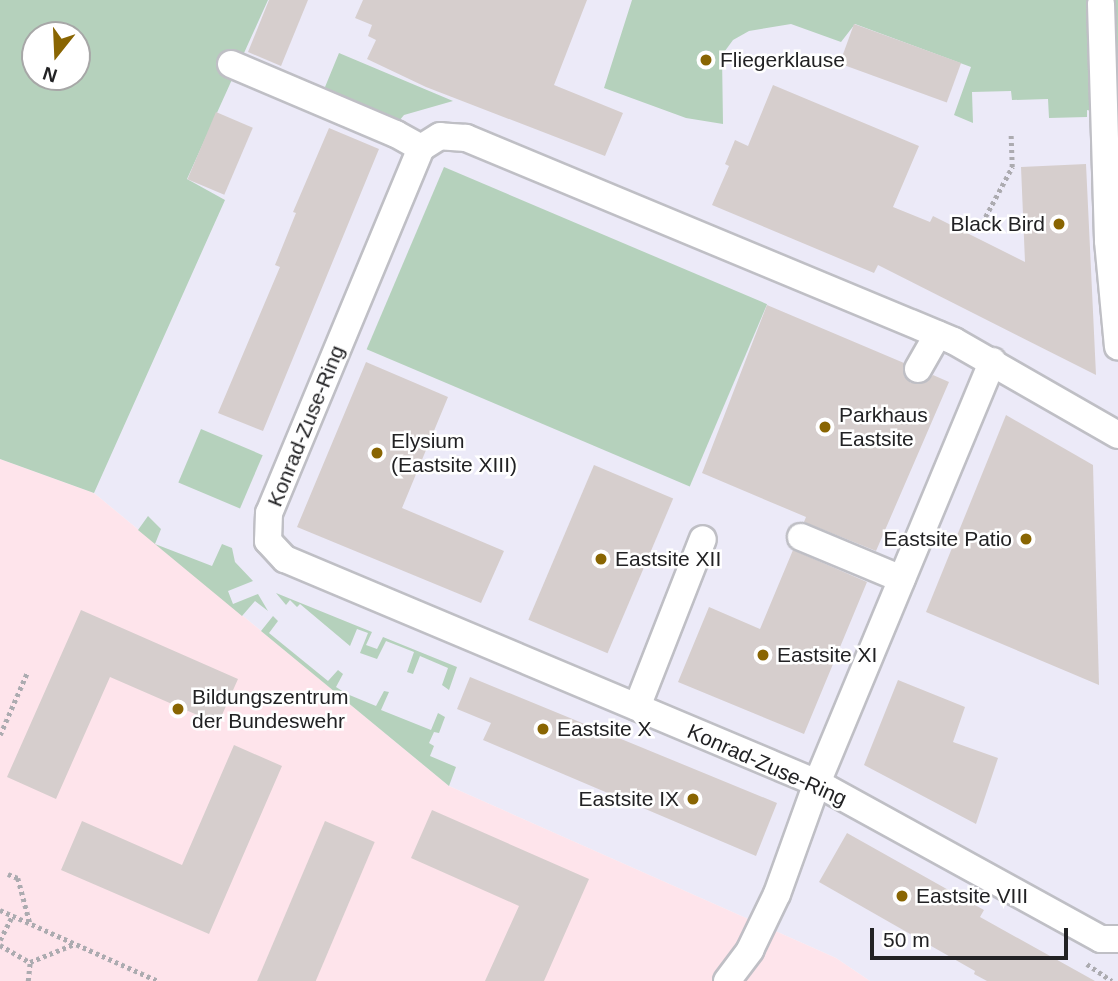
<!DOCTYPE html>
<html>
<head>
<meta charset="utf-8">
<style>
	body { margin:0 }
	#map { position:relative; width:1118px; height:981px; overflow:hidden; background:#f6f5fb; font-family:Arial,sans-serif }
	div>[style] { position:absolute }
	.built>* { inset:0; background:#eceaf8 }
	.education>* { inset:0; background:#fee4eb }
	.green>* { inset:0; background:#b5d1bc; transform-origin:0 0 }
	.building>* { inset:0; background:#d6cecd; transform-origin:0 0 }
	.path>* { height:4.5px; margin-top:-2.25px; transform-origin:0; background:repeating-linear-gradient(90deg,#acabb0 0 3.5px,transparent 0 7px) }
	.roads { filter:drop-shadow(2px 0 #bfbfc5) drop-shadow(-2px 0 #bfbfc5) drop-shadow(0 2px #bfbfc5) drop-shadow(0 -2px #bfbfc5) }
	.minor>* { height:26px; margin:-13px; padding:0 13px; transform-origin:13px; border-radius:13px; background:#fff }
	.dots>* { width:19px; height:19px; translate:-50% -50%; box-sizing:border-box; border:4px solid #fff; border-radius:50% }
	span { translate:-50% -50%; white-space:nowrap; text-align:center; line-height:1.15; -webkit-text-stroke:5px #fff; paint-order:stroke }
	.poi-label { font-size:21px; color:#222224 }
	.left { translate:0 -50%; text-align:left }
	.right { translate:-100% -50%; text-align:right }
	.street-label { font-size:21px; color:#222224 }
	.north { position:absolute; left:21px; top:21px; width:70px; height:70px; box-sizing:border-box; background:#fff; border:2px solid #a7a7a7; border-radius:50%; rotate:198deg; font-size:19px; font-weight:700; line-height:28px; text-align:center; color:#222224 }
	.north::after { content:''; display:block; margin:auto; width:24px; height:32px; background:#896502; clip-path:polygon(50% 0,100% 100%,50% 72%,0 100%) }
	.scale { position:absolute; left:870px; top:928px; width:198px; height:32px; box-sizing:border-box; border:4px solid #222224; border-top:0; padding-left:9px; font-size:21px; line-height:24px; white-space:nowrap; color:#222224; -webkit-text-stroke:5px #fff; paint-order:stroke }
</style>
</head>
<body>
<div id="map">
	<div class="built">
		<div style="clip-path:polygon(evenodd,0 0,1118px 0,1118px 981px,870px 981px,836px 958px,449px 786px,94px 493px,0 459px,0 0,35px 35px,77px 35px,77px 77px,35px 77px,35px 35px)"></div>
	</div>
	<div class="education">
		<div style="clip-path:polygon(0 459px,94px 493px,449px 786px,836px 958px,870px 981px,0 981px)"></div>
	</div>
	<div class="green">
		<div style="clip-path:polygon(evenodd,0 0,268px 0,187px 179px,225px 200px,94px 493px,0 459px,0 0,35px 35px,77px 35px,77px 77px,35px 77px,35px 35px)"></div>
		<div style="clip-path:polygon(632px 0,1118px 0,1118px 146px,1112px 116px,1087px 110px,1087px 117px,1049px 118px,1048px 99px,1012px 100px,1011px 91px,972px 92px,973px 123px,954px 115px,971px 67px,855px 24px,841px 42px,791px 24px,749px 31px,733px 40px,722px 55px,723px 124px,686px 118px,604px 88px)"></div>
		<div style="clip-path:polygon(339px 53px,453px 101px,404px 115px,399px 121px,327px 90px,325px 87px)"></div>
		<div style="left:444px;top:167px;width:351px;height:198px;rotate:23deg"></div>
		<div style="left:201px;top:429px;width:67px;height:58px;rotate:23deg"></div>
		<div style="clip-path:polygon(148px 516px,161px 529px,155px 544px,212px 566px,222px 544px,232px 548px,235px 562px,253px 581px,228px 591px,233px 604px,258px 594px,268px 611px,255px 601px,242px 616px,138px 530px)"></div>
		<div style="clip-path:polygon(276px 593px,372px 632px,366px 645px,377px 649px,383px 637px,457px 667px,449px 690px,442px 685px,448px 668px,420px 656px,413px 674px,407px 672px,414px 652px,386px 641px,377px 659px,360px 653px,368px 633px,357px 629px,350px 646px,300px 604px,297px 607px,290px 600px,286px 605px)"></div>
		<div style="clip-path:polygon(273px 616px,278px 621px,269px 633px,328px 681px,338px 670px,343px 674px,336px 687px,347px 694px,376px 706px,384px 691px,389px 692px,381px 710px,431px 730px,438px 713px,445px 717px,439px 733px,434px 732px,429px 743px,434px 746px,430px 756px,456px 767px,449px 786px,261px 631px)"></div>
	</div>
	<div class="building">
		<div style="clip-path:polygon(269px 0,308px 0,281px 66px,248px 52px)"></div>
		<div style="clip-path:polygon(363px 0,587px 0,554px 85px,623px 113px,605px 156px,426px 87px,367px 59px,376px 40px,368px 36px,372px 25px,355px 18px)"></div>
		<div style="left:854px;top:24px;width:114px;height:42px;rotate:20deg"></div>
		<div style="clip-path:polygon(773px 85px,919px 146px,893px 207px,930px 222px,933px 216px,1025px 262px,1021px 167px,1086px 164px,1096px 375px,878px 265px,874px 273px,712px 205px,729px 166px,725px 164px,735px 140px,748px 146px)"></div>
		<div style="left:216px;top:112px;width:40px;height:73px;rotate:23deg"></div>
		<div style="clip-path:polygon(329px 128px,379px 149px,263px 431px,218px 413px,280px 267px,275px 265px,296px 213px,293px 212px)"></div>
		<div style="clip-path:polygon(767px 305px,904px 363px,904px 376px,911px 383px,925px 383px,933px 375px,949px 382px,876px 551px,804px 522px,806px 517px,702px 473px)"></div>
		<div style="clip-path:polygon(366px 362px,448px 397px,402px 508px,504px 551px,481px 603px,297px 527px)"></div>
		<div style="clip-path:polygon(1006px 415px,1093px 465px,1099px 685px,926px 612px)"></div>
		<div style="left:594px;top:465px;width:86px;height:168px;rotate:23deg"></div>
		<div style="clip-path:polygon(793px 550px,867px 582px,804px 734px,678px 682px,709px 607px,760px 629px)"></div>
		<div style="clip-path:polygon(81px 610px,238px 679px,218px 724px,110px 677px,56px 799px,7px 777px)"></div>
		<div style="clip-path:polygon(470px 677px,777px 803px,756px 856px,483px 740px,491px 723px,457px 709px)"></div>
		<div style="clip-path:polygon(898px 680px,965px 707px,953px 742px,998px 758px,976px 824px,864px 765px)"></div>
		<div style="clip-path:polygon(234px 745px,282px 766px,209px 934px,61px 870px,82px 821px,182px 865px)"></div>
		<div style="clip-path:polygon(432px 810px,589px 879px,544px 981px,485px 981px,519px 906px,411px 858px)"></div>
		<div style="left:325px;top:821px;width:54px;height:174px;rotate:23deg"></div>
		<div style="clip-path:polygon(847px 833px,984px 910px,980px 917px,1095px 981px,987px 981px,974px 974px,975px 971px,819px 882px)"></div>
	</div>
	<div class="path">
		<div style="left:982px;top:223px;width:64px;rotate:-61.8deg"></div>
		<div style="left:1012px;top:167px;width:35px;rotate:-92deg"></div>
		<div style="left:0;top:735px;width:68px;rotate:-66.5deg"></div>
		<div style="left:8px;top:874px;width:11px;rotate:22deg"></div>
		<div style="left:18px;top:878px;width:47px;rotate:75.1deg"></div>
		<div style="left:0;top:910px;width:173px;rotate:24.2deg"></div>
		<div style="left:0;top:940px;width:27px;rotate:-63deg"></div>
		<div style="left:0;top:945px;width:34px;rotate:30deg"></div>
		<div style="left:30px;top:962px;width:48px;rotate:-22.2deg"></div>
		<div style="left:1087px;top:964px;width:30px;rotate:34deg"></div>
		<div style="left:28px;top:981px;width:19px;rotate:-84deg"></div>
	</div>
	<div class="roads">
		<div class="minor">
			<div style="left:1101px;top:4px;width:237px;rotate:88.3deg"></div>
			<div style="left:1108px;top:241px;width:106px;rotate:84.6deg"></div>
			<div style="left:231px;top:64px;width:179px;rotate:23deg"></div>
			<div style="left:396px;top:134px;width:29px;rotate:29deg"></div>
			<div style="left:918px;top:369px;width:40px;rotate:-60.3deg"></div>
			<div style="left:1118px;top:435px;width:189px;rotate:-150.2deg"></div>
			<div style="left:954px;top:341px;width:529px;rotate:-157.41deg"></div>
			<div style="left:466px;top:138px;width:26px;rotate:-176deg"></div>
			<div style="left:440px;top:136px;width:22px;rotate:148deg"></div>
			<div style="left:421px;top:148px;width:395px;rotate:112.6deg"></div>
			<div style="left:269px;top:513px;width:28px;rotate:92deg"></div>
			<div style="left:268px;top:541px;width:25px;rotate:47deg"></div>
			<div style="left:285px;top:559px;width:577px;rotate:22.83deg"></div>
			<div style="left:817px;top:783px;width:324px;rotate:28.8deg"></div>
			<div style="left:1101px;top:939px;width:17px"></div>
			<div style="left:801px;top:537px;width:109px;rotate:22.6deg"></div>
			<div style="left:637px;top:707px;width:180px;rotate:-68.6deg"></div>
			<div style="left:727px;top:981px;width:39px;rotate:-53deg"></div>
			<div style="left:750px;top:950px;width:62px;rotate:-64.3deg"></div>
			<div style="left:777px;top:894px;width:118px;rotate:-70.2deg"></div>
			<div style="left:817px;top:783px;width:457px;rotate:-67.4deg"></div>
		</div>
	</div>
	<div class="dots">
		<div style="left:706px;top:60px;background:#896502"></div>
		<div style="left:1059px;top:224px;background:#896502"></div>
		<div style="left:825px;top:427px;background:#896502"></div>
		<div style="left:377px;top:453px;background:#896502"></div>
		<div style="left:1026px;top:539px;background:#896502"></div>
		<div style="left:601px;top:559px;background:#896502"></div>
		<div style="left:763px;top:655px;background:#896502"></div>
		<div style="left:178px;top:709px;background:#896502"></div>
		<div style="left:543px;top:729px;background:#896502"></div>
		<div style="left:693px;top:799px;background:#896502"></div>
		<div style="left:902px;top:896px;background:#896502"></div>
	</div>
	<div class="poi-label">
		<span class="left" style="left:720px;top:60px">Fliegerklause</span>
		<span class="right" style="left:1045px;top:224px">Black Bird</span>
		<span class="left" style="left:839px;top:427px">Parkhaus<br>Eastsite</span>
		<span class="left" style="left:391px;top:453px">Elysium<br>(Eastsite XIII)</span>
		<span class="right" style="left:1012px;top:539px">Eastsite Patio</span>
		<span class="left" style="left:615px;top:559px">Eastsite XII</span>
		<span class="left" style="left:777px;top:655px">Eastsite XI</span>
		<span class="left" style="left:192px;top:709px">Bildungszentrum<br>der Bundeswehr</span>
		<span class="left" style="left:557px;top:729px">Eastsite X</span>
		<span class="right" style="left:679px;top:799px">Eastsite IX</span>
		<span class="left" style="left:916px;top:896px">Eastsite VIII</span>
	</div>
	<div class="street-label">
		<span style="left:306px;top:426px;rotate:-68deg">Konrad-Zuse-Ring</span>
		<span style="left:767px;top:765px;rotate:24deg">Konrad-Zuse-Ring</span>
	</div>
	<div class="north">N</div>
	<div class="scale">50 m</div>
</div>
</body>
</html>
